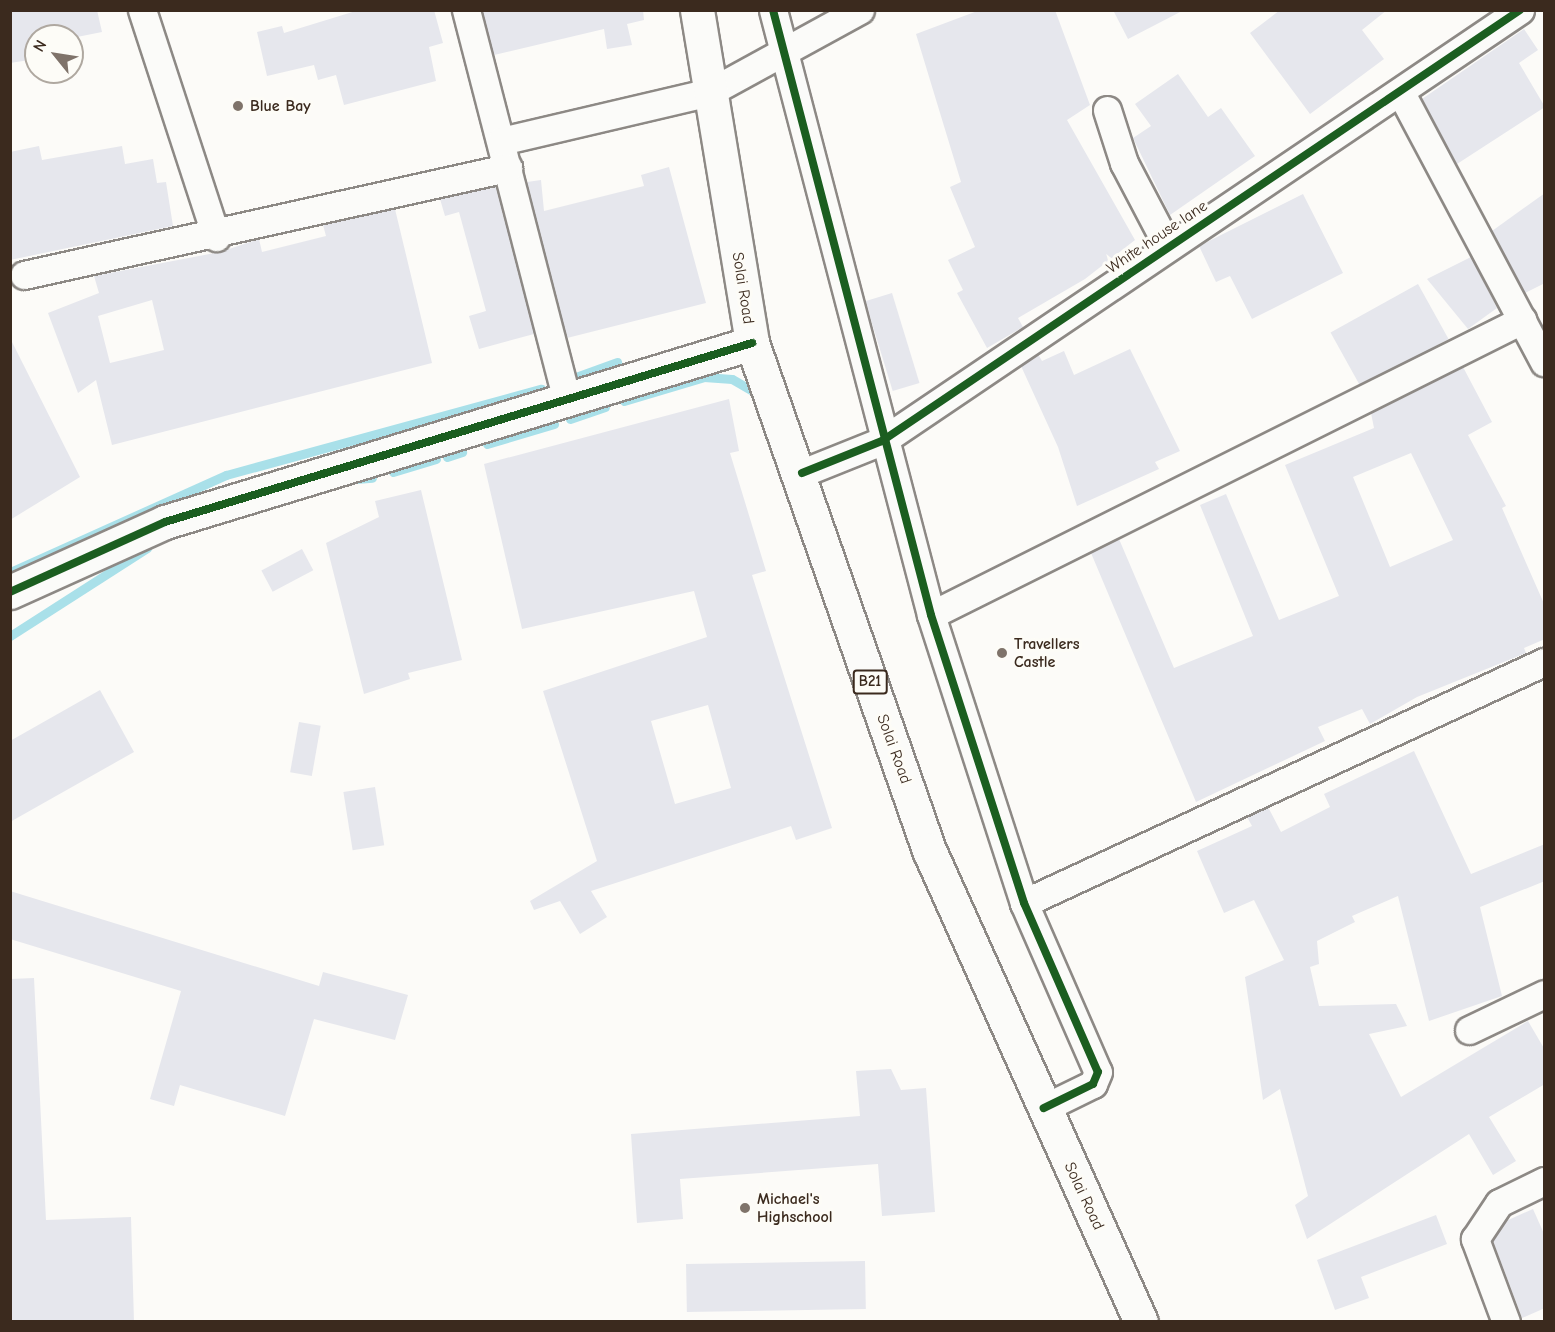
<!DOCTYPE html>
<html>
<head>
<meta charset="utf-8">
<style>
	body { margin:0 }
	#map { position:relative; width:1555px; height:1332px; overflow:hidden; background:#fcfbf8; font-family:"Comic Neue",sans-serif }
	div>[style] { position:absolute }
	.stream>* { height:9px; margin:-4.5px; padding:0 4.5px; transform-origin:4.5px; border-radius:4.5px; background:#a9e0e9 }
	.building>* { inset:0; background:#e6e7ed; transform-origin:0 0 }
	.roads { filter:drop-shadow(2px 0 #8d8985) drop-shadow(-2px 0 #8d8985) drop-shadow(0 2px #8d8985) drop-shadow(0 -2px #8d8985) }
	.minor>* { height:27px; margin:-13.5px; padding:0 13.5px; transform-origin:13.5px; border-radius:13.5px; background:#fbfbf9 }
	.tertiary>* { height:33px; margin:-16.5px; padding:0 16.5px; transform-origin:16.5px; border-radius:16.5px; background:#fbfbf9 }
	.trunk>* { height:33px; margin:-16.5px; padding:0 16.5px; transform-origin:16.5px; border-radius:16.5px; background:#fbfbf9 }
	.cycleway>* { height:8px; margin:-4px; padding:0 4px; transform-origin:4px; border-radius:4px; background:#1b5e20 }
	.dots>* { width:16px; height:16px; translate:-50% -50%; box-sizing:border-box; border:3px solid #fdfcf7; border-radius:50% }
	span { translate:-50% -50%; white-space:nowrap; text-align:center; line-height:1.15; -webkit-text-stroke:6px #fdfcf7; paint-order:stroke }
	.shield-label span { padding:2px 4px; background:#fdfcf7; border:2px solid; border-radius:4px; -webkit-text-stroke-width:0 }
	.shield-label { font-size:15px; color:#3b2a1e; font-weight:700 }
	.poi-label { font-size:16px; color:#3b2a1e; font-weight:700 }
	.left { translate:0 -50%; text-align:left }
	.street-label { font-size:16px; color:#3b2a1e }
	.frame { position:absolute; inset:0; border:12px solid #3b2a1e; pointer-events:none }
	.north { position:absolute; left:24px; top:24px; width:60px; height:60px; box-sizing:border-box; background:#fdfcf7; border:2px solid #afa8a0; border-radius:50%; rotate:300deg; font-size:16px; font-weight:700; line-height:24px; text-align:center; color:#3b2a1e }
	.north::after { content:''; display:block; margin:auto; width:21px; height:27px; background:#7f736a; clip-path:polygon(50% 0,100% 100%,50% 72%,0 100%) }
</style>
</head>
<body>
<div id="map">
	<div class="stream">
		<div style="left:573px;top:378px;width:47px;rotate:-20deg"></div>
		<div style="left:624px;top:401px;width:84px;rotate:-16.7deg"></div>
		<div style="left:704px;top:377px;width:28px;rotate:4deg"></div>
		<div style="left:732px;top:379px;width:34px;rotate:30deg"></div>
		<div style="left:570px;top:419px;width:37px;rotate:-19deg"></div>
		<div style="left:487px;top:444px;width:70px;rotate:-16.6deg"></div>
		<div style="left:447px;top:457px;width:16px;rotate:-18deg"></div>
		<div style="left:393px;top:472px;width:45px;rotate:-16.8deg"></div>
		<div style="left:356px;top:479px;width:16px;rotate:-4deg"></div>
		<div style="left:10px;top:572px;width:237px;rotate:-24.2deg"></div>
		<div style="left:226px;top:475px;width:327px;rotate:-15.3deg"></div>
		<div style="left:10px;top:636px;width:163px;rotate:-32.7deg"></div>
	</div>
	<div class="building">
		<div style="clip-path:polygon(10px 10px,97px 10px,102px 32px,72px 38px,36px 36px,36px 59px,10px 63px)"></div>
		<div style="clip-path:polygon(359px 10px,434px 10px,443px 43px,429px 47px,436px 81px,344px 105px,336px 75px,318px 80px,314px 65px,267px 76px,257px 32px,282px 26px,284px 33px)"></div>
		<div style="clip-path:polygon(482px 10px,643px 10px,644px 20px,627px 24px,632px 45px,607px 49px,604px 29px,494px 55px)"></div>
		<div style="clip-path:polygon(980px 10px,1055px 10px,1090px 105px,1067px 120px,1135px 240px,1085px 279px,1018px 318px,1023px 327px,987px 348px,957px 293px,963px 290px,948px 260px,975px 247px,950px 187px,961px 182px,916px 34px)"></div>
		<div style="clip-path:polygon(1113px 10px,1184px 10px,1128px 39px)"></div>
		<div style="clip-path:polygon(1280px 10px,1387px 10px,1362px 30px,1384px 59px,1310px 114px,1250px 33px)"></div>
		<div style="clip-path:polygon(1524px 29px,1538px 50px,1519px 63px,1545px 107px,1457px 164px,1422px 99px)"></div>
		<div style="clip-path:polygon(1178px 74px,1208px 117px,1221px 108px,1255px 156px,1170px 215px,1133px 138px,1151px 126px,1135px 104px)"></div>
		<div style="clip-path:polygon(39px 146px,42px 160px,122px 146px,125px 164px,153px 159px,157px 183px,166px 182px,173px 226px,10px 260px,10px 152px)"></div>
		<div style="clip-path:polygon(669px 167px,706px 303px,567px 338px,527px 182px,541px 180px,544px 211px,644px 186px,641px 175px)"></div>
		<div style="clip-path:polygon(496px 187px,534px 334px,479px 349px,469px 316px,486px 311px,459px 212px,445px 216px,440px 199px)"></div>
		<div style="clip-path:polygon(1545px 193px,1545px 283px,1525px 293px,1492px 231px)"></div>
		<div style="clip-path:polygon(1303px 194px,1343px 273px,1252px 319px,1230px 276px,1216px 282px,1199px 246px)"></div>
		<div style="clip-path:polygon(evenodd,395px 209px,432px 363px,112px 445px,96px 380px,78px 393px,48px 313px,99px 293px,94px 276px,220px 252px,259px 239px,262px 252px,326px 236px,323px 225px,395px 209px,152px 300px,164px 350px,110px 363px,98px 316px,152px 300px)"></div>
		<div style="clip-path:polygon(1471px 257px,1497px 308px,1468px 329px,1427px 279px)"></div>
		<div style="left:1418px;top:284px;width:63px;height:100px;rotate:61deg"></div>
		<div style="left:892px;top:293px;width:94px;height:28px;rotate:73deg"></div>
		<div style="clip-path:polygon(10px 338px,80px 477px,10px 520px)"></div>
		<div style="clip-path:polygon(1130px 349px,1180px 451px,1155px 462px,1159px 469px,1077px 506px,1058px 447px,1021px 366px,1038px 354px,1042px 361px,1064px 351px,1074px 375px)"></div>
		<div style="clip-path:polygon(evenodd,1463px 367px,1492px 422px,1468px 435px,1506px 506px,1502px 508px,1545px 606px,1545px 639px,1524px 648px,1526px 653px,1417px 697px,1370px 724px,1362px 709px,1318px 727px,1325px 741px,1196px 802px,1091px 553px,1119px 539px,1174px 668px,1253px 636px,1200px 505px,1226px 494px,1279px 620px,1339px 596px,1285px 465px,1374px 428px,1371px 413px,1463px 367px,1411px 453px,1453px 540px,1390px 567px,1353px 477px,1411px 453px)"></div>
		<div style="clip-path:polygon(evenodd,729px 399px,739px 451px,730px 453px,766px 571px,752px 575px,832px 828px,796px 840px,791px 826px,591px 891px,607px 917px,580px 934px,560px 901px,534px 910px,530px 901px,597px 861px,543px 691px,707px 637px,694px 591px,522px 629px,484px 464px,729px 399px,708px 705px,731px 788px,675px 804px,651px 721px,708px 705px)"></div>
		<div style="clip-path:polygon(421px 490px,462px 660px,408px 673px,410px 679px,364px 694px,326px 543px,379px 517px,375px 501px)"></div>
		<div style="left:302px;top:549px;width:24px;height:46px;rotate:62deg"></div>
		<div style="clip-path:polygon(100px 690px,134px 752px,10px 822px,10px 741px)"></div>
		<div style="left:299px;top:722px;width:22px;height:51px;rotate:10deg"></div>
		<div style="clip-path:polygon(1414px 751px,1471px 874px,1545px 844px,1545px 881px,1480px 907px,1502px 996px,1429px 1021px,1398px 896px,1352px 916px,1355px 922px,1317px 941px,1319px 964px,1310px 967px,1319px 1006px,1396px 1004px,1407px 1026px,1369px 1034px,1401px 1097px,1528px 1021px,1545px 1050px,1545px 1084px,1489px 1117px,1516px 1161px,1493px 1175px,1469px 1134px,1307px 1239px,1295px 1205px,1308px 1196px,1280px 1089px,1263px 1100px,1245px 977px,1284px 960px,1254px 900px,1224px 913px,1197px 851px,1252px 826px,1247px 817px,1268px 807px,1281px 832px,1330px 807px,1324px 794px)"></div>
		<div style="left:375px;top:787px;width:59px;height:32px;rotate:81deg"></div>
		<div style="clip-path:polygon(10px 891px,319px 986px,323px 972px,408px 995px,395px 1040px,314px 1019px,285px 1116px,180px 1085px,174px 1106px,150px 1099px,181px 991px,10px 939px)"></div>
		<div style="clip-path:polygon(34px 978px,46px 1220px,131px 1217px,134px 1322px,10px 1322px,10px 979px)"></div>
		<div style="clip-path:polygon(891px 1069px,901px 1090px,926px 1088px,935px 1212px,882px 1216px,878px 1164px,680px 1179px,683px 1219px,637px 1223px,631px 1134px,860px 1116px,856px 1071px)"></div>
		<div style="clip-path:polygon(1533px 1209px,1545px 1236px,1545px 1308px,1522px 1318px,1493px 1241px,1506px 1221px)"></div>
		<div style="clip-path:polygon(1436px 1215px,1447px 1244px,1361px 1277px,1369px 1298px,1335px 1310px,1317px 1260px)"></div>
		<div style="left:865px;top:1261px;width:48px;height:179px;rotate:89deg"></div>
	</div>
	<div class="roads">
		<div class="minor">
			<div style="left:142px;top:10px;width:239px;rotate:71.9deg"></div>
			<div style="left:466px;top:10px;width:399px;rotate:75.5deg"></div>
			<div style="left:773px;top:10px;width:625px;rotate:75.36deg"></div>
			<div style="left:931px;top:615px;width:303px;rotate:72.1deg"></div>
			<div style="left:1024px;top:903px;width:184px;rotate:66.4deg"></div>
			<div style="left:1098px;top:1072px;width:13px;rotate:113deg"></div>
			<div style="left:1093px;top:1084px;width:55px;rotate:153.9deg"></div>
			<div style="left:1401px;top:93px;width:305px;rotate:62deg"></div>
			<div style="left:1107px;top:110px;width:56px;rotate:72.2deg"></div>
			<div style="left:1124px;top:163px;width:93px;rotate:62.3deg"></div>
			<div style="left:501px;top:141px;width:215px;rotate:-13.2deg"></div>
			<div style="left:710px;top:92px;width:171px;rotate:-28.7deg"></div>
			<div style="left:24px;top:275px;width:496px;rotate:-12.5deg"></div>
			<div style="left:802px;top:473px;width:86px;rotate:-21.8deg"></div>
			<div style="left:882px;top:441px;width:770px;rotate:-34.04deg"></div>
			<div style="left:931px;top:615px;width:661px;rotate:-26.53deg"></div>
			<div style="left:1024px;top:903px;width:573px;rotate:-24.87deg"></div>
			<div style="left:1469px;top:1030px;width:83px;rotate:-25.6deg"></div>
			<div style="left:1506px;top:1322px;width:89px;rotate:-110.5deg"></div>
			<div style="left:1475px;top:1239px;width:43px;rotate:-56.3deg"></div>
			<div style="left:1499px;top:1203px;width:50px;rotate:-26.1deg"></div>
		</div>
		<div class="tertiary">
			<div style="left:10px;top:592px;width:170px;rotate:-24.3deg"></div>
			<div style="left:165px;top:522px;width:614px;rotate:-16.96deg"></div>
		</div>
		<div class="trunk">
			<div style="left:697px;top:10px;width:338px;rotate:80.6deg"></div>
			<div style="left:752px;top:343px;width:537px;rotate:70.76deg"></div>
			<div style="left:929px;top:850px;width:517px;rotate:65.81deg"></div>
		</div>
	</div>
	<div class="cycleway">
		<div style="left:773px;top:10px;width:625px;rotate:75.36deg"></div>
		<div style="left:931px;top:615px;width:303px;rotate:72.1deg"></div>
		<div style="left:1024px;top:903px;width:184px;rotate:66.4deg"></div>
		<div style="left:1098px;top:1072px;width:13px;rotate:113deg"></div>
		<div style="left:1093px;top:1084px;width:55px;rotate:153.9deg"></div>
		<div style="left:802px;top:473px;width:86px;rotate:-21.8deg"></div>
		<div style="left:882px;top:441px;width:770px;rotate:-34.04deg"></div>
		<div style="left:10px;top:592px;width:170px;rotate:-24.3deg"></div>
		<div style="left:165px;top:522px;width:614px;rotate:-16.96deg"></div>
	</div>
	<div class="dots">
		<div style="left:238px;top:106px;background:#7f736a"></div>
		<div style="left:1002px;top:653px;background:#7f736a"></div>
		<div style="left:745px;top:1208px;background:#7f736a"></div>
	</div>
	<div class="shield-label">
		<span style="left:870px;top:682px">B21</span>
	</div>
	<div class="poi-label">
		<span class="left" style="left:250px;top:106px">Blue Bay</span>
		<span class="left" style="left:1014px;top:653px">Travellers<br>Castle</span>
		<span class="left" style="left:757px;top:1208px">Michael's<br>Highschool</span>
	</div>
	<div class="street-label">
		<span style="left:1157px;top:237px;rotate:-34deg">White house lane</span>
		<span style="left:743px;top:288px;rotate:81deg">Solai Road</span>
		<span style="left:894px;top:749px;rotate:70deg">Solai Road</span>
		<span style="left:1084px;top:1196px;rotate:65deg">Solai Road</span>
	</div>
	<div class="frame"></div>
	<div class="north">N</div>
</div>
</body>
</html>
